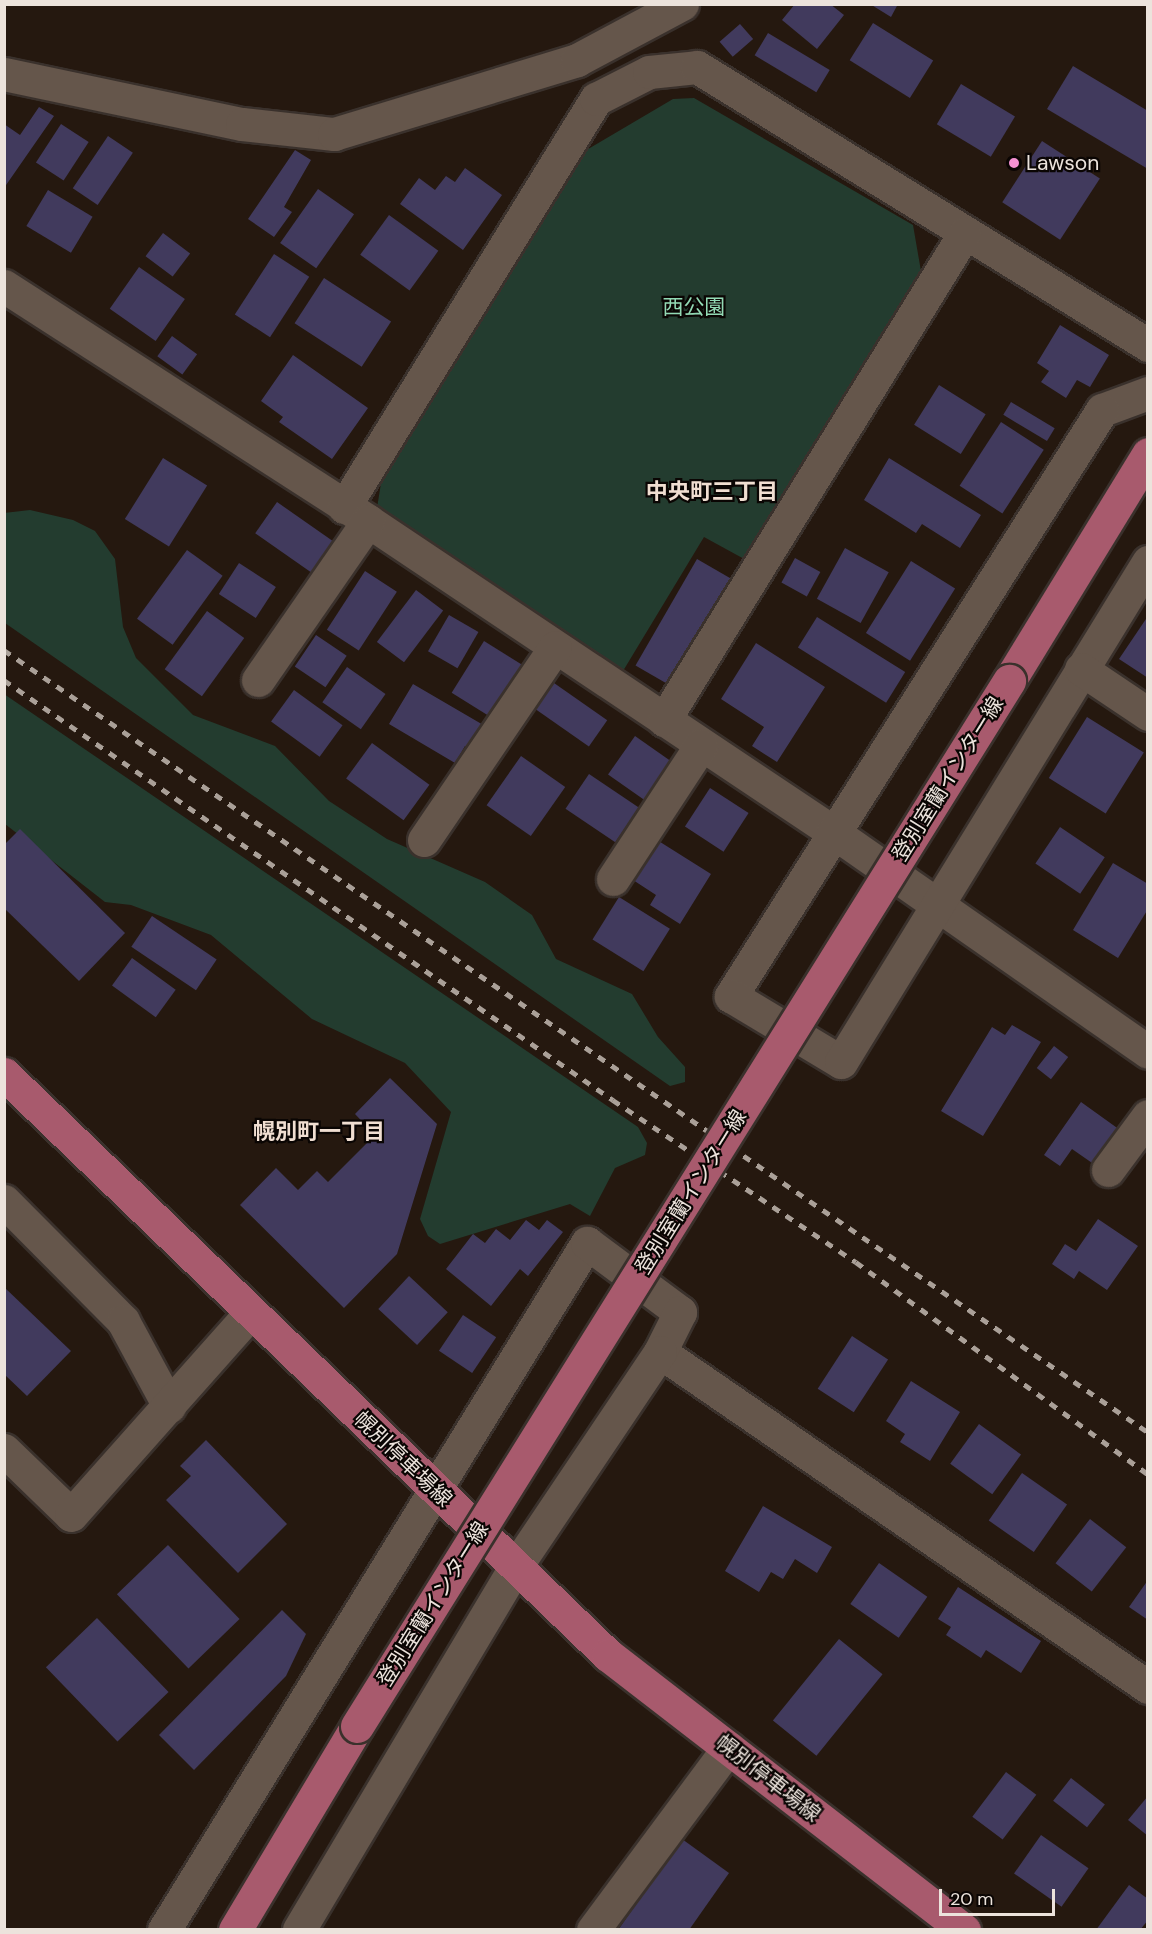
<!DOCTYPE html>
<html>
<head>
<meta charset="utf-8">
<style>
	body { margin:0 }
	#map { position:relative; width:1152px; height:1934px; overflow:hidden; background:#25180f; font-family:"DM Sans","Noto Sans JP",sans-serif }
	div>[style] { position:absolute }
	.green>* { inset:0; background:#233c2f }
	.building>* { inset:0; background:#413a5d; transform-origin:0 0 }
	.roads { filter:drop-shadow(2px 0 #3a312c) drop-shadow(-2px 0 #3a312c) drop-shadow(0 2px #3a312c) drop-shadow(0 -2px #3a312c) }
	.minor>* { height:33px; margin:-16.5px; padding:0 16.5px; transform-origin:16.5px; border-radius:16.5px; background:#65564b }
	.major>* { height:33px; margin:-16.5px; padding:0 16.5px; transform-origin:16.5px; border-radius:16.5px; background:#a85a6d }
	.rail>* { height:4.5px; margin-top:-2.25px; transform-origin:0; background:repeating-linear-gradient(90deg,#aaa098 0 8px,transparent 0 16px) }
	.bridges { filter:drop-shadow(2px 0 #3a312c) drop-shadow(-2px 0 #3a312c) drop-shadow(0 2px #3a312c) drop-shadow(0 -2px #3a312c) }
	.major-bridge>* { height:33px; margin:-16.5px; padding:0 16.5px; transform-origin:16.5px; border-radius:16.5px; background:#a85a6d }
	.dots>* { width:16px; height:16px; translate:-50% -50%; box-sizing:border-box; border:3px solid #0a0503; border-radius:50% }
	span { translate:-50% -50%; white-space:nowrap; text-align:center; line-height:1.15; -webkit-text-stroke:4.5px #0a0503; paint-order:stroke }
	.poi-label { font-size:21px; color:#ece3dc }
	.left { translate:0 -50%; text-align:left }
	.park-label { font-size:21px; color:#92d9b4 }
	.street-label { font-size:21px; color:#ece3dc }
	.neighbourhood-label { font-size:22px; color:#f0ded1; font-weight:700 }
	.frame { position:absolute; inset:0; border:6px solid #ece3dc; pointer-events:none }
	.scale { position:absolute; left:939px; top:1889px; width:116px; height:27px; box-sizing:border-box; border:3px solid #ece3dc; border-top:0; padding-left:8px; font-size:18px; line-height:21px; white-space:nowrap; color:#ece3dc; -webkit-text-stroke:4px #0a0503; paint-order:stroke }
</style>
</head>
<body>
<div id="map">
	<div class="green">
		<div style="clip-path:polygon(694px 98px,913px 225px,922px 277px,746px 560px,704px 537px,623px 671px,377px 508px,381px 483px,578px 155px,673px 99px)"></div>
		<div style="clip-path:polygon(30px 510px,73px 520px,95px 531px,115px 559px,123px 627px,136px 658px,193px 715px,275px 746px,329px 801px,387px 839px,485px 882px,532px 915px,556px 959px,632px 994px,658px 1037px,685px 1067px,685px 1082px,670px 1086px,5px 623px,4px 513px)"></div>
		<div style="clip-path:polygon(4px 694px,638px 1127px,647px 1143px,645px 1155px,615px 1168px,590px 1216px,570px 1204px,440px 1244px,428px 1236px,420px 1219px,451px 1112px,405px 1063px,312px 1019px,211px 935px,131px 905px,105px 902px,5px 824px)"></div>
	</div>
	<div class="building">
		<div style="clip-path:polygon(795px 4px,830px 4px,844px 15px,817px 49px,782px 20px)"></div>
		<div style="clip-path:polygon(870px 4px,898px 4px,891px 17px)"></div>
		<div style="left:873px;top:23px;width:71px;height:44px;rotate:32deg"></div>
		<div style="left:740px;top:24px;width:20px;height:27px;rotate:49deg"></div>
		<div style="left:768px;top:33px;width:72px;height:26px;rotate:31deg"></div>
		<div style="clip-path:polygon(1073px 66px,1148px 111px,1148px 169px,1047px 109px)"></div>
		<div style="left:961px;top:84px;width:63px;height:47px;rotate:31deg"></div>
		<div style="clip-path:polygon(39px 107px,54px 116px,4px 188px,4px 124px,20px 135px)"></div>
		<div style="left:61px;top:124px;width:33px;height:46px;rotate:33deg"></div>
		<div style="left:108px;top:136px;width:30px;height:63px;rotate:34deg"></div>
		<div style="left:1042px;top:141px;width:69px;height:73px;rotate:33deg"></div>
		<div style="clip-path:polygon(295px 150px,311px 160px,284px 207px,292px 212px,274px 237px,248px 219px)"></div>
		<div style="clip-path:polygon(465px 168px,502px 195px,463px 250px,400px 204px,419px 178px,435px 190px,446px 176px,455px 182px)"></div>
		<div style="left:318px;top:189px;width:44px;height:66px;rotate:35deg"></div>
		<div style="left:48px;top:190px;width:52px;height:42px;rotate:31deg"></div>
		<div style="left:389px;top:215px;width:61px;height:49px;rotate:36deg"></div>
		<div style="left:163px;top:233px;width:34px;height:29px;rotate:37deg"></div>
		<div style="left:274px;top:254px;width:42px;height:72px;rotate:33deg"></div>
		<div style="left:139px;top:267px;width:56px;height:51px;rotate:35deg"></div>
		<div style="left:324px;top:278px;width:80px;height:54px;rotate:33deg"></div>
		<div style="clip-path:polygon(1060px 325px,1109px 355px,1090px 387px,1077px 380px,1066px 398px,1041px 382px,1049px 371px,1037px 363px)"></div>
		<div style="left:172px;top:336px;width:31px;height:25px;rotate:36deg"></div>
		<div style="clip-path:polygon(293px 355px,368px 408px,332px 459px,279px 422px,283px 417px,261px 401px)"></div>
		<div style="left:939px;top:385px;width:55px;height:47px;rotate:32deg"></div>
		<div style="left:1011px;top:402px;width:51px;height:15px;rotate:31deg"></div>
		<div style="left:1001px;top:422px;width:51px;height:76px;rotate:33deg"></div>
		<div style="left:163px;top:458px;width:52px;height:72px;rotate:32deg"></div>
		<div style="clip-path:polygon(889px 458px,981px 515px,960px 548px,922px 524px,916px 533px,864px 500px)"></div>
		<div style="left:277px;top:502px;width:72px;height:38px;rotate:35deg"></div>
		<div style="left:845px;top:548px;width:50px;height:58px;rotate:29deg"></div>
		<div style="left:187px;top:550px;width:44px;height:85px;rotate:36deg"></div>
		<div style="left:795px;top:558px;width:29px;height:28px;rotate:29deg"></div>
		<div style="left:697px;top:559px;width:39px;height:123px;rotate:30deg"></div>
		<div style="left:911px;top:561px;width:52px;height:85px;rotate:32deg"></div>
		<div style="left:239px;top:563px;width:44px;height:37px;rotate:33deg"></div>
		<div style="left:365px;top:571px;width:38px;height:70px;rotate:33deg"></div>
		<div style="left:416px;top:590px;width:34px;height:65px;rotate:37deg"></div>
		<div style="left:207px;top:611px;width:46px;height:72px;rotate:36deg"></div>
		<div style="left:449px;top:615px;width:34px;height:42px;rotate:30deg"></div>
		<div style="clip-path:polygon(1148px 616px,1148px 678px,1119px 659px)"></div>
		<div style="left:817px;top:617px;width:104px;height:36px;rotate:32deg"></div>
		<div style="left:316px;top:635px;width:37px;height:38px;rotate:34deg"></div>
		<div style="left:484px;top:641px;width:52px;height:61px;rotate:32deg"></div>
		<div style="clip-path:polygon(756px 643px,825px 687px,777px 762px,752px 746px,764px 727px,721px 699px)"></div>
		<div style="left:347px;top:667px;width:47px;height:43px;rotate:35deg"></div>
		<div style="left:554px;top:683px;width:65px;height:32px;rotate:35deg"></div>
		<div style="clip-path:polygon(413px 684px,485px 726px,471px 750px,465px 746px,455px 763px,389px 724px)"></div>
		<div style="left:294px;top:690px;width:60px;height:39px;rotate:36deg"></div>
		<div style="left:1087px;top:717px;width:67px;height:72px;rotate:32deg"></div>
		<div style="left:635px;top:736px;width:47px;height:47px;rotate:35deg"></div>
		<div style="left:372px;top:743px;width:71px;height:44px;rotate:36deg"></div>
		<div style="left:521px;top:756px;width:54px;height:60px;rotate:35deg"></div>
		<div style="left:589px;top:774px;width:60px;height:42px;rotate:34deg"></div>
		<div style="left:710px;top:788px;width:46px;height:46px;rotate:33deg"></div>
		<div style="left:1060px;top:827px;width:54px;height:44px;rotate:34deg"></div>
		<div style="clip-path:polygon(20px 829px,125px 933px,79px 981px,4px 908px,4px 845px)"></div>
		<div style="clip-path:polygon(657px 840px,711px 874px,680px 924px,650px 905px,656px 895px,633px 880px)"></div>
		<div style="clip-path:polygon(1113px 863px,1148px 884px,1148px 909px,1118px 958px,1073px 930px)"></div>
		<div style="left:619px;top:897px;width:60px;height:50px;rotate:32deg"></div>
		<div style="left:152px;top:916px;width:78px;height:37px;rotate:34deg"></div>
		<div style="left:132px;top:958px;width:54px;height:34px;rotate:36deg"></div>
		<div style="clip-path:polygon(1012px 1025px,1041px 1042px,983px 1136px,941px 1111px,992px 1027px,1005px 1035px)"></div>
		<div style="left:1054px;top:1046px;width:18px;height:28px;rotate:38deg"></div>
		<div style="clip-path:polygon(390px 1078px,437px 1124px,397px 1254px,344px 1308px,240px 1205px,276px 1168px,298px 1190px,317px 1171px,328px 1182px,375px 1135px,355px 1114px)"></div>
		<div style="clip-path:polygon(1081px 1102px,1120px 1130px,1095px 1165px,1072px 1149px,1060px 1166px,1044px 1155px)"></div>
		<div style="clip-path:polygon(1098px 1219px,1138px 1246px,1107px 1290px,1079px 1271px,1074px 1279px,1052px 1264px,1065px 1244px,1076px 1251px)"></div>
		<div style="clip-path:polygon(526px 1220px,539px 1230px,547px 1220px,563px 1232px,528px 1276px,520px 1269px,491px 1306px,446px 1269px,473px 1234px,485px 1243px,496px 1229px,510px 1240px)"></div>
		<div style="left:409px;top:1276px;width:53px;height:45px;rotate:43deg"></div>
		<div style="clip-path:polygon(4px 1287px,71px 1351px,27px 1396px,4px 1374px)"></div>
		<div style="left:463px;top:1315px;width:40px;height:43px;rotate:34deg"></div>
		<div style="left:852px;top:1336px;width:43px;height:63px;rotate:33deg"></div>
		<div style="clip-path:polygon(911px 1381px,960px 1412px,930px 1461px,900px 1442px,905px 1434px,886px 1421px)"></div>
		<div style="left:979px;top:1424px;width:52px;height:49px;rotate:36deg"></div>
		<div style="clip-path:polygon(206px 1440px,287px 1524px,238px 1573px,166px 1500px,191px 1476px,180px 1466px)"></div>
		<div style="left:1022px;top:1473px;width:55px;height:58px;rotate:35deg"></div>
		<div style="clip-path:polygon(763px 1506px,832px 1547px,817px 1573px,795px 1559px,783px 1579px,771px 1572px,759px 1592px,725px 1571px)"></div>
		<div style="left:1090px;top:1519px;width:46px;height:56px;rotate:38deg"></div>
		<div style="left:168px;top:1545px;width:103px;height:71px;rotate:46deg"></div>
		<div style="left:879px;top:1563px;width:59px;height:50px;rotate:35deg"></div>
		<div style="clip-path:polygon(1148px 1580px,1148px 1620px,1129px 1607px)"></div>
		<div style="clip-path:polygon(958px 1587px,1041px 1641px,1021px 1673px,986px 1650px,981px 1658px,946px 1635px,951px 1627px,938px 1619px)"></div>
		<div style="clip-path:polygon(282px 1610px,306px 1634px,286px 1676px,194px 1770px,159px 1735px)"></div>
		<div style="left:97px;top:1618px;width:103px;height:71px;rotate:46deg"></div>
		<div style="left:839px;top:1639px;width:56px;height:105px;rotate:39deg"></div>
		<div style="left:1006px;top:1772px;width:38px;height:56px;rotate:37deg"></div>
		<div style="left:1071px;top:1778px;width:43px;height:29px;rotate:38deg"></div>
		<div style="clip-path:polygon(1148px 1796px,1148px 1836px,1128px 1820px)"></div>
		<div style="left:1041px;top:1835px;width:58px;height:47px;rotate:35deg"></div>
		<div style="clip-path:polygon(682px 1839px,729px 1873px,689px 1930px,618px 1930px)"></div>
		<div style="clip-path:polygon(1129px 1885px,1148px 1899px,1148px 1920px,1140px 1930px,1096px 1930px)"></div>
	</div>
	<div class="roads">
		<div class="minor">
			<div style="left:4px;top:74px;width:243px;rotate:11.9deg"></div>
			<div style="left:242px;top:124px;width:93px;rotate:6.2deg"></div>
			<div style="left:334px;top:134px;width:254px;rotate:-16.9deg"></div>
			<div style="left:577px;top:60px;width:119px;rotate:-28.1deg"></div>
			<div style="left:4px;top:286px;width:433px;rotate:32.8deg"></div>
			<div style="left:368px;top:521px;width:559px;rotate:33.78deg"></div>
			<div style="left:833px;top:832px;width:384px;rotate:34.9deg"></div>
			<div style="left:1148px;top:393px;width:49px;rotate:159.7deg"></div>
			<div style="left:1102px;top:410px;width:694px;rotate:122.34deg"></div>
			<div style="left:731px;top:996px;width:128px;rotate:31deg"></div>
			<div style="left:841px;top:1062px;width:587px;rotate:-58.45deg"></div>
			<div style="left:344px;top:507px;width:480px;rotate:-58.3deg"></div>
			<div style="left:596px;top:99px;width:59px;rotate:-27deg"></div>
			<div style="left:649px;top:72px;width:48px;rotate:-5.9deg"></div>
			<div style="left:697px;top:67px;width:530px;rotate:31.65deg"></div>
			<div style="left:1081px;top:669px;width:81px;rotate:33.9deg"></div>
			<div style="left:258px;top:680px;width:193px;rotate:-55.3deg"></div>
			<div style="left:664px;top:720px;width:571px;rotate:-58.31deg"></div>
			<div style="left:424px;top:840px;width:233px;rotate:-55.8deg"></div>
			<div style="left:613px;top:879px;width:160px;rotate:-56.7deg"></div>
			<div style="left:1108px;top:1170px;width:67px;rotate:-53.5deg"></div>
			<div style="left:4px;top:1201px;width:169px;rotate:45.2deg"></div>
			<div style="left:123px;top:1321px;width:97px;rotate:61.6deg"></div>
			<div style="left:660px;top:1352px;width:592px;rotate:34.47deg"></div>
			<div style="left:4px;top:1450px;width:93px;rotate:44.1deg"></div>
			<div style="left:71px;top:1515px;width:271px;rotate:-48.4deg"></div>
			<div style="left:164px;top:1930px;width:807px;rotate:-58.38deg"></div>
			<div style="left:587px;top:1243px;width:116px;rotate:36.6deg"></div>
			<div style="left:680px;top:1312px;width:45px;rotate:116.6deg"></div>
			<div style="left:660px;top:1352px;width:262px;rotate:123.9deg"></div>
			<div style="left:514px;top:1569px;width:420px;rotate:120.8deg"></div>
			<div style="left:593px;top:1930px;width:227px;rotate:-53.4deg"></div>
		</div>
		<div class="major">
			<div style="left:1009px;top:681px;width:266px;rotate:-58.5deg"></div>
			<div style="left:4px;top:1074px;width:838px;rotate:43.89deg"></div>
			<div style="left:608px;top:1655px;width:450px;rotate:37.7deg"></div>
			<div style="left:235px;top:1930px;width:238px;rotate:-59.1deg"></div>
		</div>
	</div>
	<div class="rail">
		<div style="left:4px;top:650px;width:1386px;rotate:34.36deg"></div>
		<div style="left:4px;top:680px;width:740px;rotate:34.59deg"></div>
		<div style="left:613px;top:1100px;width:292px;rotate:33.7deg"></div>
		<div style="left:856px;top:1262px;width:361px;rotate:36deg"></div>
	</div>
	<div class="bridges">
		<div class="major-bridge">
			<div style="left:357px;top:1726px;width:1232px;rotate:-58.04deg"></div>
		</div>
	</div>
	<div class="dots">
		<div style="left:1014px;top:163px;background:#f591d2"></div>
	</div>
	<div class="poi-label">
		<span class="left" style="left:1026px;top:163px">Lawson</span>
	</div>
	<div class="park-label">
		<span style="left:694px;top:307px">西公園</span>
	</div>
	<div class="street-label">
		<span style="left:948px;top:779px;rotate:-58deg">登別室蘭インター線</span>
		<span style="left:691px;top:1192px;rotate:-58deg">登別室蘭インター線</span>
		<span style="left:403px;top:1459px;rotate:44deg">幌別停車場線</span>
		<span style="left:433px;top:1604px;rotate:-58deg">登別室蘭インター線</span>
		<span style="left:768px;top:1778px;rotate:38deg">幌別停車場線</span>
	</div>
	<div class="neighbourhood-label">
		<span style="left:712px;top:492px">中央町三丁目</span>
		<span style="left:319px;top:1132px">幌別町一丁目</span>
	</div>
	<div class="frame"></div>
	<div class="scale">20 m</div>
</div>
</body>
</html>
